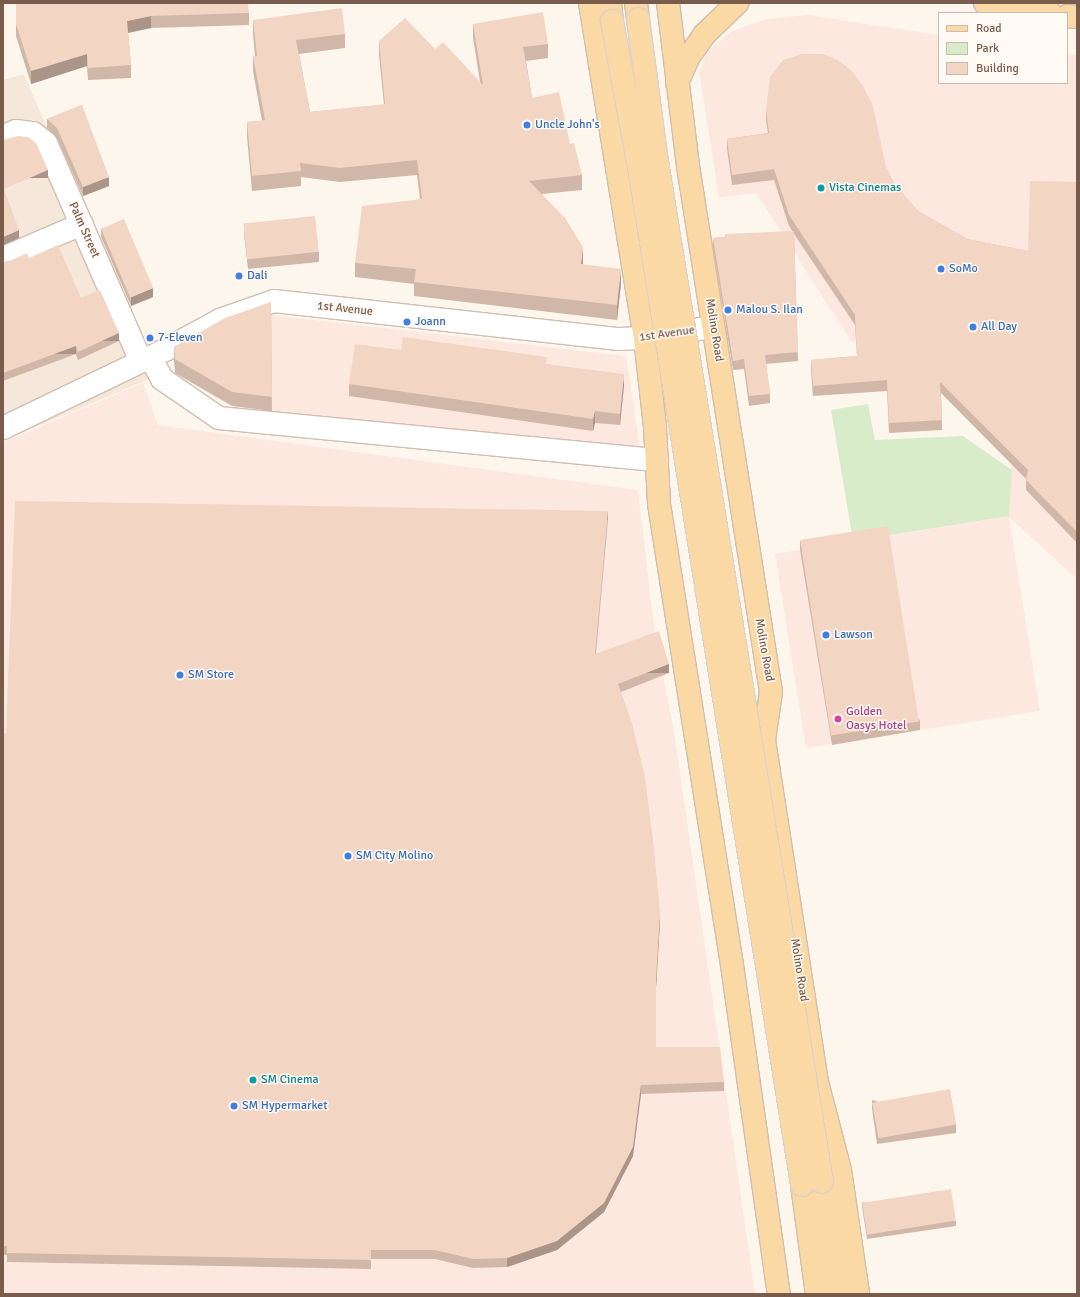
<!DOCTYPE html>
<html>
<head>
<meta charset="utf-8">
<style>
	body { margin:0 }
	#map { position:relative; width:1080px; height:1297px; overflow:hidden; background:#fdf6ec; font-family:Signika,sans-serif }
	div>[style] { position:absolute }
	.residential>* { inset:0; background:#f5e8da }
	.commercial>* { inset:0; background:#fde8e0 }
	.green>* { inset:0; background:#d8ecc9 }
	.roads { filter:drop-shadow(1px 0 #d1beb0) drop-shadow(-1px 0 #d1beb0) drop-shadow(0 1px #d1beb0) drop-shadow(0 -1px #d1beb0) }
	.street>* { height:22px; margin:-11px; padding:0 11px; transform-origin:11px; border-radius:11px; background:#fff }
	.secondary>* { height:22px; margin:-11px; padding:0 11px; transform-origin:11px; border-radius:11px; background:#fff }
	.primary>* { height:22px; margin:-11px; padding:0 11px; transform-origin:11px; border-radius:11px; background:#fbd9a5 }
	.bridges { filter:drop-shadow(1px 0 #dad1cd) drop-shadow(-1px 0 #dad1cd) drop-shadow(0 1px #dad1cd) drop-shadow(0 -1px #dad1cd) }
	.primary-bridge>* { height:22px; margin:-11px; padding:0 11px; transform-origin:11px; border-radius:11px; background:#fbd9a5 }
	.wall>* { inset:0; background:#d1b7a8 }
	.shaded-wall>* { inset:0; background:#aa9588; transform-origin:0 0 }
	.building>* { inset:0; background:#f3d5c3; transform-origin:0 0 }
	.dots>* { width:11px; height:11px; translate:-50% -50%; box-sizing:border-box; border:2px solid #fffaf3; border-radius:50% }
	span { translate:-50% -50%; white-space:nowrap; text-align:center; line-height:1.15; -webkit-text-stroke:3px #fffaf3; paint-order:stroke }
	.shop-label { font-size:12px; color:#366cbe }
	.left { translate:0 -50%; text-align:left }
	.culture-label { font-size:12px; color:#0d838f }
	.street-label { font-size:12px; color:#7a5c4d }
	.hotel-label { font-size:12px; color:#b23c85 }
	.frame { position:absolute; inset:0; border:4px solid #7a5c4d; pointer-events:none }
	.legend { position:absolute; left:938px; top:12px; width:130px; height:72px; box-sizing:border-box; background:#fffaf3; border:1px solid #cabbb1; margin:0; padding:5px 7px; list-style:none; font-size:12px; color:#7a5c4d }
	.legend li { display:flex; align-items:center; gap:8px; height:20px }
	.legend b { width:20px; border:1px solid #cabbb1 }
</style>
</head>
<body>
<div id="map">
	<div class="residential">
		<div style="clip-path:polygon(24px 74px,154px 377px,3px 441px,3px 80px)"></div>
	</div>
	<div class="commercial">
		<div style="clip-path:polygon(808px 15px,939px 35px,939px 83px,1067px 83px,1067px 54px,1077px 55px,1077px 579px,1009px 517px,1040px 711px,806px 748px,775px 554px,1009px 516px,1016px 357px,851px 341px,756px 193px,719px 197px,699px 72px,708px 51px,732px 31px,767px 19px)"></div>
		<div style="clip-path:polygon(271px 315px,626px 356px,640px 448px,272px 411px)"></div>
		<div style="clip-path:polygon(143px 383px,158px 425px,638px 490px,655px 635px,674px 731px,755px 1294px,3px 1294px,3px 442px)"></div>
	</div>
	<div class="green">
		<div style="clip-path:polygon(868px 404px,875px 440px,963px 436px,1012px 470px,1009px 516px,853px 541px,831px 410px)"></div>
	</div>
	<div class="roads">
		<div class="street">
			<div style="left:3px;top:136px;width:14px;rotate:-21deg"></div>
			<div style="left:16px;top:131px;width:17px;rotate:7deg"></div>
			<div style="left:33px;top:133px;width:16px;rotate:38deg"></div>
			<div style="left:46px;top:143px;width:238px;rotate:66.5deg"></div>
			<div style="left:3px;top:258px;width:86px;rotate:-23.3deg"></div>
			<div style="left:150px;top:357px;width:25px;rotate:61deg"></div>
			<div style="left:162px;top:379px;width:69px;rotate:34.4deg"></div>
			<div style="left:219px;top:418px;width:440px;rotate:5.5deg"></div>
		</div>
		<div class="secondary">
			<div style="left:3px;top:428px;width:180px;rotate:-25.7deg"></div>
			<div style="left:165px;top:350px;width:63px;rotate:-28.6deg"></div>
			<div style="left:220px;top:320px;width:57px;rotate:-19.4deg"></div>
			<div style="left:274px;top:301px;width:347px;rotate:6.3deg"></div>
			<div style="left:619px;top:339px;width:26px;rotate:-2deg"></div>
			<div style="left:645px;top:338px;width:69px;rotate:-9.2deg"></div>
		</div>
		<div class="primary">
			<div style="left:590px;top:3px;width:339px;rotate:80.7deg"></div>
			<div style="left:645px;top:338px;width:90px;rotate:83.6deg"></div>
			<div style="left:655px;top:427px;width:77px;rotate:87deg"></div>
			<div style="left:659px;top:504px;width:467px;rotate:81deg"></div>
			<div style="left:732px;top:965px;width:332px;rotate:81.9deg"></div>
			<div style="left:610px;top:3px;width:18px;rotate:84deg"></div>
			<div style="left:636px;top:3px;width:16px;rotate:83deg"></div>
			<div style="left:668px;top:3px;width:164px;rotate:83deg"></div>
			<div style="left:688px;top:166px;width:533px;rotate:81.03deg"></div>
			<div style="left:771px;top:692px;width:49px;rotate:98.3deg"></div>
			<div style="left:764px;top:740px;width:346px;rotate:81.2deg"></div>
			<div style="left:817px;top:1082px;width:91px;rotate:75.4deg"></div>
			<div style="left:840px;top:1170px;width:125px;rotate:81.7deg"></div>
			<div style="left:985px;top:3px;width:66px;rotate:8.7deg"></div>
			<div style="left:1067px;top:16px;width:10px;rotate:6deg"></div>
			<div style="left:677px;top:83px;width:27px;rotate:-66deg"></div>
			<div style="left:688px;top:58px;width:29px;rotate:-55deg"></div>
			<div style="left:705px;top:34px;width:45px;rotate:-44.1deg"></div>
			<div style="left:822px;top:1182px;width:113px;rotate:81.9deg"></div>
			<div style="left:802px;top:1185px;width:110px;rotate:82.2deg"></div>
		</div>
	</div>
	<div class="bridges">
		<div class="primary-bridge">
			<div style="left:638px;top:19px;width:137px;rotate:82.5deg"></div>
			<div style="left:656px;top:155px;width:1040px;rotate:80.82deg"></div>
			<div style="left:612px;top:21px;width:142px;rotate:79.5deg"></div>
			<div style="left:638px;top:161px;width:1037px;rotate:80.9deg"></div>
		</div>
	</div>
	<div class="wall">
		<div style="clip-path:polygon(16px 3px,249px 13px,249px 25px,151px 28px,128px 33px,131px 65px,131px 78px,88px 80px,87px 66px,31px 84px,16px 36px)"></div>
		<div style="clip-path:polygon(253px 20px,345px 34px,345px 48px,299px 54px,310px 112px,384px 105px,379px 55px,379px 41px,435px 49px,480px 82px,473px 38px,473px 24px,548px 44px,548px 58px,526px 61px,532px 98px,570px 144px,582px 175px,582px 190px,542px 194px,583px 262px,582px 264px,621px 283px,617px 320px,414px 296px,414px 284px,355px 277px,355px 263px,420px 199px,417px 175px,340px 182px,301px 177px,301px 186px,252px 191px,247px 137px,247px 122px,262px 121px,253px 71px,253px 56px,255px 56px,253px 34px)"></div>
		<div style="clip-path:polygon(82px 105px,109px 186px,83px 196px,57px 138px,47px 128px,47px 119px)"></div>
		<div style="clip-path:polygon(766px 110px,886px 167px,894px 184px,918px 211px,967px 239px,1028px 251px,1077px 182px,1077px 543px,1026px 490px,1026px 479px,941px 393px,942px 420px,942px 430px,889px 433px,887px 391px,813px 396px,811px 371px,811px 360px,857px 356px,855px 325px,794px 234px,798px 361px,766px 364px,770px 394px,770px 403px,749px 406px,744px 369px,733px 370px,713px 247px,713px 238px,793px 232px,789px 226px,774px 180px,732px 185px,727px 149px,727px 139px,768px 133px,766px 121px)"></div>
		<div style="clip-path:polygon(244px 225px,319px 252px,319px 262px,248px 269px,244px 234px)"></div>
		<div style="clip-path:polygon(101px 228px,153px 297px,131px 306px,101px 237px)"></div>
		<div style="clip-path:polygon(29px 258px,81px 298px,119px 341px,78px 360px,76px 354px,3px 381px,3px 262px)"></div>
		<div style="clip-path:polygon(271px 302px,272px 411px,232px 406px,175px 373px,174px 360px,174px 347px)"></div>
		<div style="clip-path:polygon(401px 350px,547px 364px,624px 385px,620px 425px,595px 423px,593px 431px,349px 396px,349px 384px)"></div>
		<div style="clip-path:polygon(608px 520px,596px 654px,669px 673px,621px 692px,660px 922px,656px 988px,656px 1047px,724px 1082px,724px 1091px,641px 1094px,633px 1156px,604px 1212px,557px 1250px,507px 1267px,473px 1268px,435px 1259px,371px 1259px,371px 1269px,7px 1262px,7px 1255px,3px 1255px,3px 733px,6px 733px)"></div>
		<div style="clip-path:polygon(800px 540px,920px 721px,920px 730px,832px 745px,800px 550px)"></div>
		<div style="clip-path:polygon(872px 1100px,956px 1124px,956px 1133px,877px 1144px,872px 1109px)"></div>
		<div style="clip-path:polygon(862px 1202px,956px 1221px,956px 1226px,867px 1239px,862px 1207px)"></div>
	</div>
	<div class="shaded-wall">
		<div style="clip-path:polygon(151px 16px,151px 28px,127px 33px,127px 21px)"></div>
		<div style="clip-path:polygon(87px 54px,87px 66px,31px 84px,31px 71px)"></div>
		<div style="left:48px;top:170px;width:8px;height:48px;rotate:90deg"></div>
		<div style="clip-path:polygon(109px 177px,109px 186px,83px 196px,83px 187px)"></div>
		<div style="clip-path:polygon(19px 230px,19px 238px,3px 245px,3px 237px)"></div>
		<div style="clip-path:polygon(583px 247px,583px 262px,581px 279px,581px 264px)"></div>
		<div style="clip-path:polygon(621px 269px,621px 283px,617px 320px,617px 305px)"></div>
		<div style="clip-path:polygon(153px 288px,153px 297px,131px 306px,131px 297px)"></div>
		<div style="left:119px;top:333px;width:8px;height:45px;rotate:90deg"></div>
		<div style="left:76px;top:346px;width:8px;height:78px;rotate:90deg"></div>
		<div style="clip-path:polygon(624px 374px,624px 385px,620px 425px,620px 414px)"></div>
		<div style="clip-path:polygon(595px 411px,595px 423px,593px 431px,593px 419px)"></div>
		<div style="left:608px;top:511px;width:9px;height:144px;rotate:90deg"></div>
		<div style="left:669px;top:664px;width:9px;height:55px;rotate:90deg"></div>
		<div style="clip-path:polygon(660px 913px,660px 922px,656px 988px,656px 979px)"></div>
		<div style="clip-path:polygon(641px 1085px,641px 1094px,633px 1156px,604px 1212px,557px 1250px,507px 1267px,507px 1258px)"></div>
	</div>
	<div class="building">
		<div style="clip-path:polygon(16px 3px,248px 3px,249px 13px,151px 16px,127px 21px,131px 65px,88px 68px,87px 54px,31px 71px,16px 24px)"></div>
		<div style="clip-path:polygon(342px 8px,345px 34px,296px 40px,310px 112px,385px 104px,379px 41px,405px 18px,435px 49px,443px 42px,483px 85px,473px 24px,543px 12px,548px 44px,523px 47px,532px 98px,559px 92px,570px 144px,574px 143px,582px 175px,529px 181px,565px 218px,583px 247px,581px 264px,621px 269px,617px 305px,414px 282px,416px 269px,355px 263px,362px 206px,422px 199px,417px 160px,340px 168px,300px 163px,301px 171px,252px 176px,247px 122px,265px 120px,253px 56px,257px 56px,253px 20px)"></div>
		<div style="clip-path:polygon(802px 54px,823px 54px,838px 60px,852px 71px,863px 86px,873px 106px,886px 167px,894px 184px,918px 211px,967px 239px,1028px 251px,1030px 181px,1077px 182px,1077px 532px,1026px 480px,1028px 470px,940px 382px,942px 420px,889px 423px,887px 380px,813px 386px,811px 360px,857px 356px,855px 315px,789px 215px,774px 169px,732px 175px,727px 139px,769px 133px,766px 110px,770px 77px,783px 60px)"></div>
		<div style="clip-path:polygon(82px 105px,109px 177px,83px 187px,57px 128px,47px 119px)"></div>
		<div style="clip-path:polygon(18px 136px,28px 137px,36px 143px,48px 170px,4px 189px,19px 230px,3px 237px,3px 140px)"></div>
		<div style="left:315px;top:216px;width:36px;height:72px;rotate:84deg"></div>
		<div style="left:124px;top:219px;width:75px;height:25px;rotate:67deg"></div>
		<div style="clip-path:polygon(794px 231px,798px 352px,765px 355px,770px 394px,749px 396px,744px 359px,733px 361px,713px 238px,725px 237px,725px 234px)"></div>
		<div style="clip-path:polygon(58px 245px,81px 298px,100px 290px,119px 333px,78px 352px,76px 346px,3px 373px,3px 262px,8px 262px,27px 253px,29px 258px)"></div>
		<div style="clip-path:polygon(271px 302px,272px 397px,232px 392px,175px 359px,174px 347px,225px 318px)"></div>
		<div style="clip-path:polygon(403px 337px,547px 357px,546px 364px,624px 374px,620px 414px,595px 411px,593px 419px,349px 384px,355px 344px,401px 350px)"></div>
		<div style="clip-path:polygon(15px 501px,608px 511px,595px 654px,659px 631px,669px 664px,618px 684px,632px 723px,645px 777px,654px 848px,660px 913px,656px 979px,656px 1047px,720px 1047px,724px 1082px,641px 1085px,633px 1147px,604px 1203px,557px 1241px,507px 1258px,473px 1259px,435px 1250px,371px 1250px,371px 1260px,7px 1253px,7px 1246px,3px 1246px,3px 733px,6px 733px)"></div>
		<div style="left:888px;top:526px;width:198px;height:89px;rotate:81deg"></div>
		<div style="left:950px;top:1089px;width:36px;height:79px;rotate:80deg"></div>
		<div style="left:951px;top:1189px;width:32px;height:90px;rotate:81deg"></div>
	</div>
	<div class="dots">
		<div style="left:527px;top:125px;background:#3f7fe0"></div>
		<div style="left:821px;top:188px;background:#0f9aa8"></div>
		<div style="left:941px;top:269px;background:#3f7fe0"></div>
		<div style="left:239px;top:276px;background:#3f7fe0"></div>
		<div style="left:728px;top:310px;background:#3f7fe0"></div>
		<div style="left:407px;top:322px;background:#3f7fe0"></div>
		<div style="left:973px;top:327px;background:#3f7fe0"></div>
		<div style="left:150px;top:338px;background:#3f7fe0"></div>
		<div style="left:826px;top:635px;background:#3f7fe0"></div>
		<div style="left:180px;top:675px;background:#3f7fe0"></div>
		<div style="left:838px;top:719px;background:#d1479c"></div>
		<div style="left:348px;top:856px;background:#3f7fe0"></div>
		<div style="left:253px;top:1080px;background:#0f9aa8"></div>
		<div style="left:234px;top:1106px;background:#3f7fe0"></div>
	</div>
	<div class="shop-label">
		<span class="left" style="left:535px;top:125px">Uncle John's</span>
		<span class="left" style="left:949px;top:269px">SoMo</span>
		<span class="left" style="left:247px;top:276px">Dali</span>
		<span class="left" style="left:736px;top:310px">Malou S. Ilan</span>
		<span class="left" style="left:415px;top:322px">Joann</span>
		<span class="left" style="left:981px;top:327px">All Day</span>
		<span class="left" style="left:158px;top:338px">7-Eleven</span>
		<span class="left" style="left:834px;top:635px">Lawson</span>
		<span class="left" style="left:188px;top:675px">SM Store</span>
		<span class="left" style="left:356px;top:856px">SM City Molino</span>
		<span class="left" style="left:242px;top:1106px">SM Hypermarket</span>
	</div>
	<div class="culture-label">
		<span class="left" style="left:829px;top:188px">Vista Cinemas</span>
		<span class="left" style="left:261px;top:1080px">SM Cinema</span>
	</div>
	<div class="street-label">
		<span style="left:84px;top:230px;rotate:66deg">Palm Street</span>
		<span style="left:345px;top:309px;rotate:6deg">1st Avenue</span>
		<span style="left:714px;top:330px;rotate:81deg">Molino Road</span>
		<span style="left:667px;top:334px;rotate:-8deg">1st Avenue</span>
		<span style="left:764px;top:650px;rotate:80deg">Molino Road</span>
		<span style="left:799px;top:970px;rotate:81deg">Molino Road</span>
	</div>
	<div class="hotel-label">
		<span class="left" style="left:846px;top:719px">Golden<br>Oasys Hotel</span>
	</div>
	<div class="frame"></div>
	<ul class="legend">
	<li><b style="height:5px;background:#fbd9a5"></b>Road</li>
	<li><b style="height:11px;background:#d8ecc9"></b>Park</li>
	<li><b style="height:11px;background:#f3d5c3"></b>Building</li>
	</ul>
</div>
</body>
</html>
